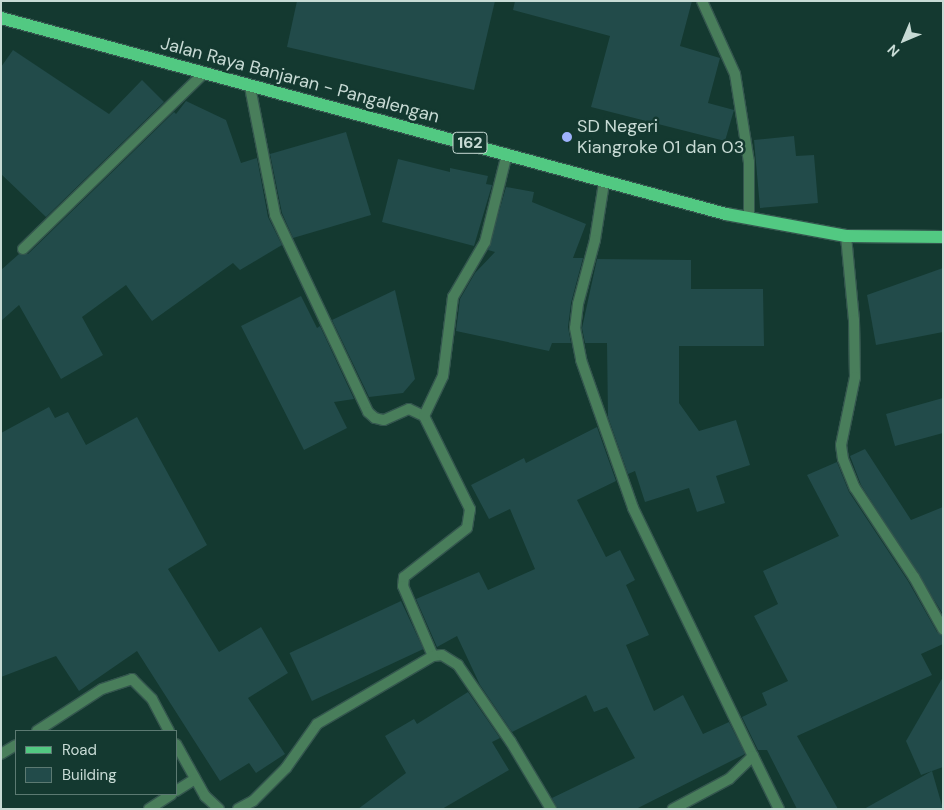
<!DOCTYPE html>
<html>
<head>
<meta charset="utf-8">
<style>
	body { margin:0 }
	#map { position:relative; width:944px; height:810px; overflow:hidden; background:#143930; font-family:"DM Sans",sans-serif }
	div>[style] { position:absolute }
	.building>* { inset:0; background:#224b4a; transform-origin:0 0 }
	.roads { filter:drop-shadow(1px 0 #34564e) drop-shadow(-1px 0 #34564e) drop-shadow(0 1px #34564e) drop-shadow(0 -1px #34564e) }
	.street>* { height:10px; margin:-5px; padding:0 5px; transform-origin:5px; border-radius:5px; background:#497e5b }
	.primary>* { height:12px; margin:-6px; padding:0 6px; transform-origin:6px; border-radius:6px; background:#52c982 }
	.dots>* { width:14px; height:14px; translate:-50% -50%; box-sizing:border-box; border:2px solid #143930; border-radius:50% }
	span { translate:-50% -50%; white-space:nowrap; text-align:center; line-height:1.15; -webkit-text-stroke:5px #143930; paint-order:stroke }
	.shield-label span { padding:1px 4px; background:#143930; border:1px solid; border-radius:4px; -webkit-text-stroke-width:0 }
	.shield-label { font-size:16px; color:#c8dbd5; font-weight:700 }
	.street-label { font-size:18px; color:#c8dbd5 }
	.poi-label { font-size:18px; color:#c8dbd5 }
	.left { translate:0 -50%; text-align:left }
	.frame { position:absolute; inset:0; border:2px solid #c8dbd5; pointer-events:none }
	.legend { position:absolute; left:15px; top:730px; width:162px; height:65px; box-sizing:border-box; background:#143930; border:1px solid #5c7a72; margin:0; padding:6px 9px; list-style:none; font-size:15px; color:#c8dbd5 }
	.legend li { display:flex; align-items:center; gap:10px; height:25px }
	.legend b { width:25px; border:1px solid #5c7a72 }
	.north { position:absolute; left:879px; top:15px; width:50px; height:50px; -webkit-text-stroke:4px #143930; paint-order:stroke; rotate:225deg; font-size:14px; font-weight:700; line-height:20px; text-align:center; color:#c8dbd5 }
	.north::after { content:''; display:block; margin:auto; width:18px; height:22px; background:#c8dbd5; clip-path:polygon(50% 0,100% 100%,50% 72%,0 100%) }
</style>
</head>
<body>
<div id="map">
	<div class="building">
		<div style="clip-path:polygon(297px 1px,495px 1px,474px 90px,287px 47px)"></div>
		<div style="clip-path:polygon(515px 1px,692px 1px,680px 46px,720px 58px,708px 103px,734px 110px,725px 141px,591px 107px,610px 36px,513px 10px)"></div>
		<div style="clip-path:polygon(13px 50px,109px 114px,142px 80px,164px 102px,46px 217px,1px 174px,1px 67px)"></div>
		<div style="clip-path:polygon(186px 101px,226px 120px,241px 163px,257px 158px,268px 217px,282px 245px,240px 270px,233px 263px,152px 321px,126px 285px,82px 317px,103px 355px,61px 379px,19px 305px,1px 321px,1px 270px,19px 254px,28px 254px,174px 112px,176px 114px)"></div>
		<div style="clip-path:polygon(346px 132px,371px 215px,293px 238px,282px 213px,270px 154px)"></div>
		<div style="clip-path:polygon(794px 136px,796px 156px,814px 155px,818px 203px,760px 208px,754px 140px)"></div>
		<div style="clip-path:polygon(398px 159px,450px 172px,450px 168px,488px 176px,486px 184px,492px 185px,474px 246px,382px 222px)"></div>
		<div style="clip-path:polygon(506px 187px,534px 192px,532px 202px,586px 224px,573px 258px,583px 258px,571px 303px,568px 327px,571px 343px,552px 343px,549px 351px,456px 331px,460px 299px,475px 273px,495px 252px,488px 250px)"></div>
		<div style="clip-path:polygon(597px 259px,691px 260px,691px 289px,763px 289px,764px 346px,679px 346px,679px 403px,699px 431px,736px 420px,750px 465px,716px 476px,725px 503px,697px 512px,689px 488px,645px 502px,635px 471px,628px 474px,608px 417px,607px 343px,585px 343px,582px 328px)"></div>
		<div style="clip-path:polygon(943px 268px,943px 332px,876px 345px,867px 295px)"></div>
		<div style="clip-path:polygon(395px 290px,415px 379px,403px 393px,369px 397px,332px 320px)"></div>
		<div style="clip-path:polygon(301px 296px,317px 328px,320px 326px,354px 399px,334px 402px,347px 428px,304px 450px,241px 326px)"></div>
		<div style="clip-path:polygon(943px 398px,943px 433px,895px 446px,886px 414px)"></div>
		<div style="clip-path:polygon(49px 407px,55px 418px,68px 412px,86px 445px,137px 417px,207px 545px,168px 569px,219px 652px,261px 627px,288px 673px,248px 698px,285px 754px,256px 773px,249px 763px,220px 781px,137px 651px,79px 691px,56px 656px,1px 677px,1px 433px)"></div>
		<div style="clip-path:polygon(597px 427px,616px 481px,577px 500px,606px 557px,620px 550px,635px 580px,626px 585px,649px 635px,626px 645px,654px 711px,683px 695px,703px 734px,729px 722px,745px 754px,636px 809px,558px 809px,552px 798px,635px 758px,607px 707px,594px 712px,586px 695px,512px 732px,480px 685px,457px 636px,437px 647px,416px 599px,479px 572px,488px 590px,535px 569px,510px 509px,489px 519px,471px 485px,524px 458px,526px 463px)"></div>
		<div style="clip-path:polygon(865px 449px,911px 520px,943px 507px,943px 614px,861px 485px,850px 456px)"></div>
		<div style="clip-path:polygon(837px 462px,849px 492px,908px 581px,937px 632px,943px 636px,943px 644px,921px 654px,932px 675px,797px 736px,838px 809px,797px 809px,767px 750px,758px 750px,742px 717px,767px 705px,762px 693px,788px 681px,754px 616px,778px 604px,763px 571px,839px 536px,807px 475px)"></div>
		<div style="left:401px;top:601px;width:53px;height:123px;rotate:65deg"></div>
		<div style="clip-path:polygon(943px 677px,943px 767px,921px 775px,906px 741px)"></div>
		<div style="clip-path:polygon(468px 692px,500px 738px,492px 742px,509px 770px,442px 809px,358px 809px,406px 773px,385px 736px,414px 719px,417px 724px)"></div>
		<div style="clip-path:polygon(932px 771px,943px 809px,864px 809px)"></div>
	</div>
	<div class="roads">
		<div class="street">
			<div style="left:702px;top:1px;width:80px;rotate:65.7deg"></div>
			<div style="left:735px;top:74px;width:89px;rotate:81deg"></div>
			<div style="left:749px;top:162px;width:56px;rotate:90deg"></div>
			<div style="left:250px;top:87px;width:130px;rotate:78.9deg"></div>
			<div style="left:275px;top:215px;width:218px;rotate:64.7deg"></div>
			<div style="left:368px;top:412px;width:9px;rotate:41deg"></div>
			<div style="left:375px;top:418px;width:9px;rotate:13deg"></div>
			<div style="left:384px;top:420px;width:27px;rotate:-24deg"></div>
			<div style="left:409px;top:409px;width:17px;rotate:25deg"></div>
			<div style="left:424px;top:416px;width:104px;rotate:63.7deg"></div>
			<div style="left:470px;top:509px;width:19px;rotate:99deg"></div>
			<div style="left:467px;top:528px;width:80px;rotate:142.1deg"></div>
			<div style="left:404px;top:577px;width:9px;rotate:96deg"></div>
			<div style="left:403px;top:586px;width:76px;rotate:66.8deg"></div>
			<div style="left:604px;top:183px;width:58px;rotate:99deg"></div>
			<div style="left:595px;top:240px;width:66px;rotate:104.9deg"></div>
			<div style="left:578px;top:304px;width:24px;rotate:97deg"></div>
			<div style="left:575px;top:328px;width:33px;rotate:79deg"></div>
			<div style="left:581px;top:360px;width:157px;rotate:70.6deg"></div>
			<div style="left:633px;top:508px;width:276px;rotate:64.2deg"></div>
			<div style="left:753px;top:756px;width:33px;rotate:136deg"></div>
			<div style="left:729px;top:779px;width:64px;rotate:151.8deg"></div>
			<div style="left:846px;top:236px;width:84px;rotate:84.6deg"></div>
			<div style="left:854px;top:320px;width:57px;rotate:89deg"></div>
			<div style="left:855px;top:377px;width:69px;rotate:101.6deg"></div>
			<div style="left:841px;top:445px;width:14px;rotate:82deg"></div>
			<div style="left:843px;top:459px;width:31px;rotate:68deg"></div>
			<div style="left:855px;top:488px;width:107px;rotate:56.5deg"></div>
			<div style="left:914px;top:577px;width:60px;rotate:60.9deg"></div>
			<div style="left:23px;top:249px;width:252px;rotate:-44.2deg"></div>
			<div style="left:424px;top:416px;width:44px;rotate:-64.6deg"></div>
			<div style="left:443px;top:376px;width:80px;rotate:-82.8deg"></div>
			<div style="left:453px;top:297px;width:64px;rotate:-59.8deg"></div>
			<div style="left:485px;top:242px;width:91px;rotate:-76deg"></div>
			<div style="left:37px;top:731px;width:77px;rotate:-32.9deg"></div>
			<div style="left:102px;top:689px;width:32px;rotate:-18deg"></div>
			<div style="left:132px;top:679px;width:28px;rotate:45deg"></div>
			<div style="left:152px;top:699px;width:36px;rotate:62deg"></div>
			<div style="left:176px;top:744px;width:60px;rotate:60.9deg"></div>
			<div style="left:205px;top:796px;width:19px;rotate:43deg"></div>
			<div style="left:1px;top:754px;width:17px;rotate:-31deg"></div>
			<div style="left:753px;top:756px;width:59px;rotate:63.9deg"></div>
			<div style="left:176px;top:791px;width:22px;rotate:-32deg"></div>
			<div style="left:149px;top:809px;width:27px;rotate:-33deg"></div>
			<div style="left:238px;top:809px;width:17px;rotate:-28deg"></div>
			<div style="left:253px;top:801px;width:47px;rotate:-45deg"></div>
			<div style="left:286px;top:768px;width:54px;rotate:-54.8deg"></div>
			<div style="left:317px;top:724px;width:134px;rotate:-30.4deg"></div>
			<div style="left:433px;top:656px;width:9px;rotate:-6deg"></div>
			<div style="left:442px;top:655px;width:19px;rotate:32deg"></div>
			<div style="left:458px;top:665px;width:93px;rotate:55.5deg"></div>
			<div style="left:511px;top:742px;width:78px;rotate:59.2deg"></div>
		</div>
		<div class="primary">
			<div style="left:1px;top:18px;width:751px;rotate:15.13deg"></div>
			<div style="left:726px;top:214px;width:122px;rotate:10.4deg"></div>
			<div style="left:846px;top:236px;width:97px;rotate:0.6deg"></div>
		</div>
	</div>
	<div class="dots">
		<div style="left:567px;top:137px;background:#9fb3fd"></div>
	</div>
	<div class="shield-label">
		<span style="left:470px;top:143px">162</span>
	</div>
	<div class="street-label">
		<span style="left:300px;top:80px;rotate:15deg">Jalan Raya Banjaran - Pangalengan</span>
	</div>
	<div class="poi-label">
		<span class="left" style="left:577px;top:137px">SD Negeri<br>Kiangroke 01 dan 03</span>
	</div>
	<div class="frame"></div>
	<ul class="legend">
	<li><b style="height:6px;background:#52c982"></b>Road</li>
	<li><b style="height:14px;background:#224b4a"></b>Building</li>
	</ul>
	<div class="north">N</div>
</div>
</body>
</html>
